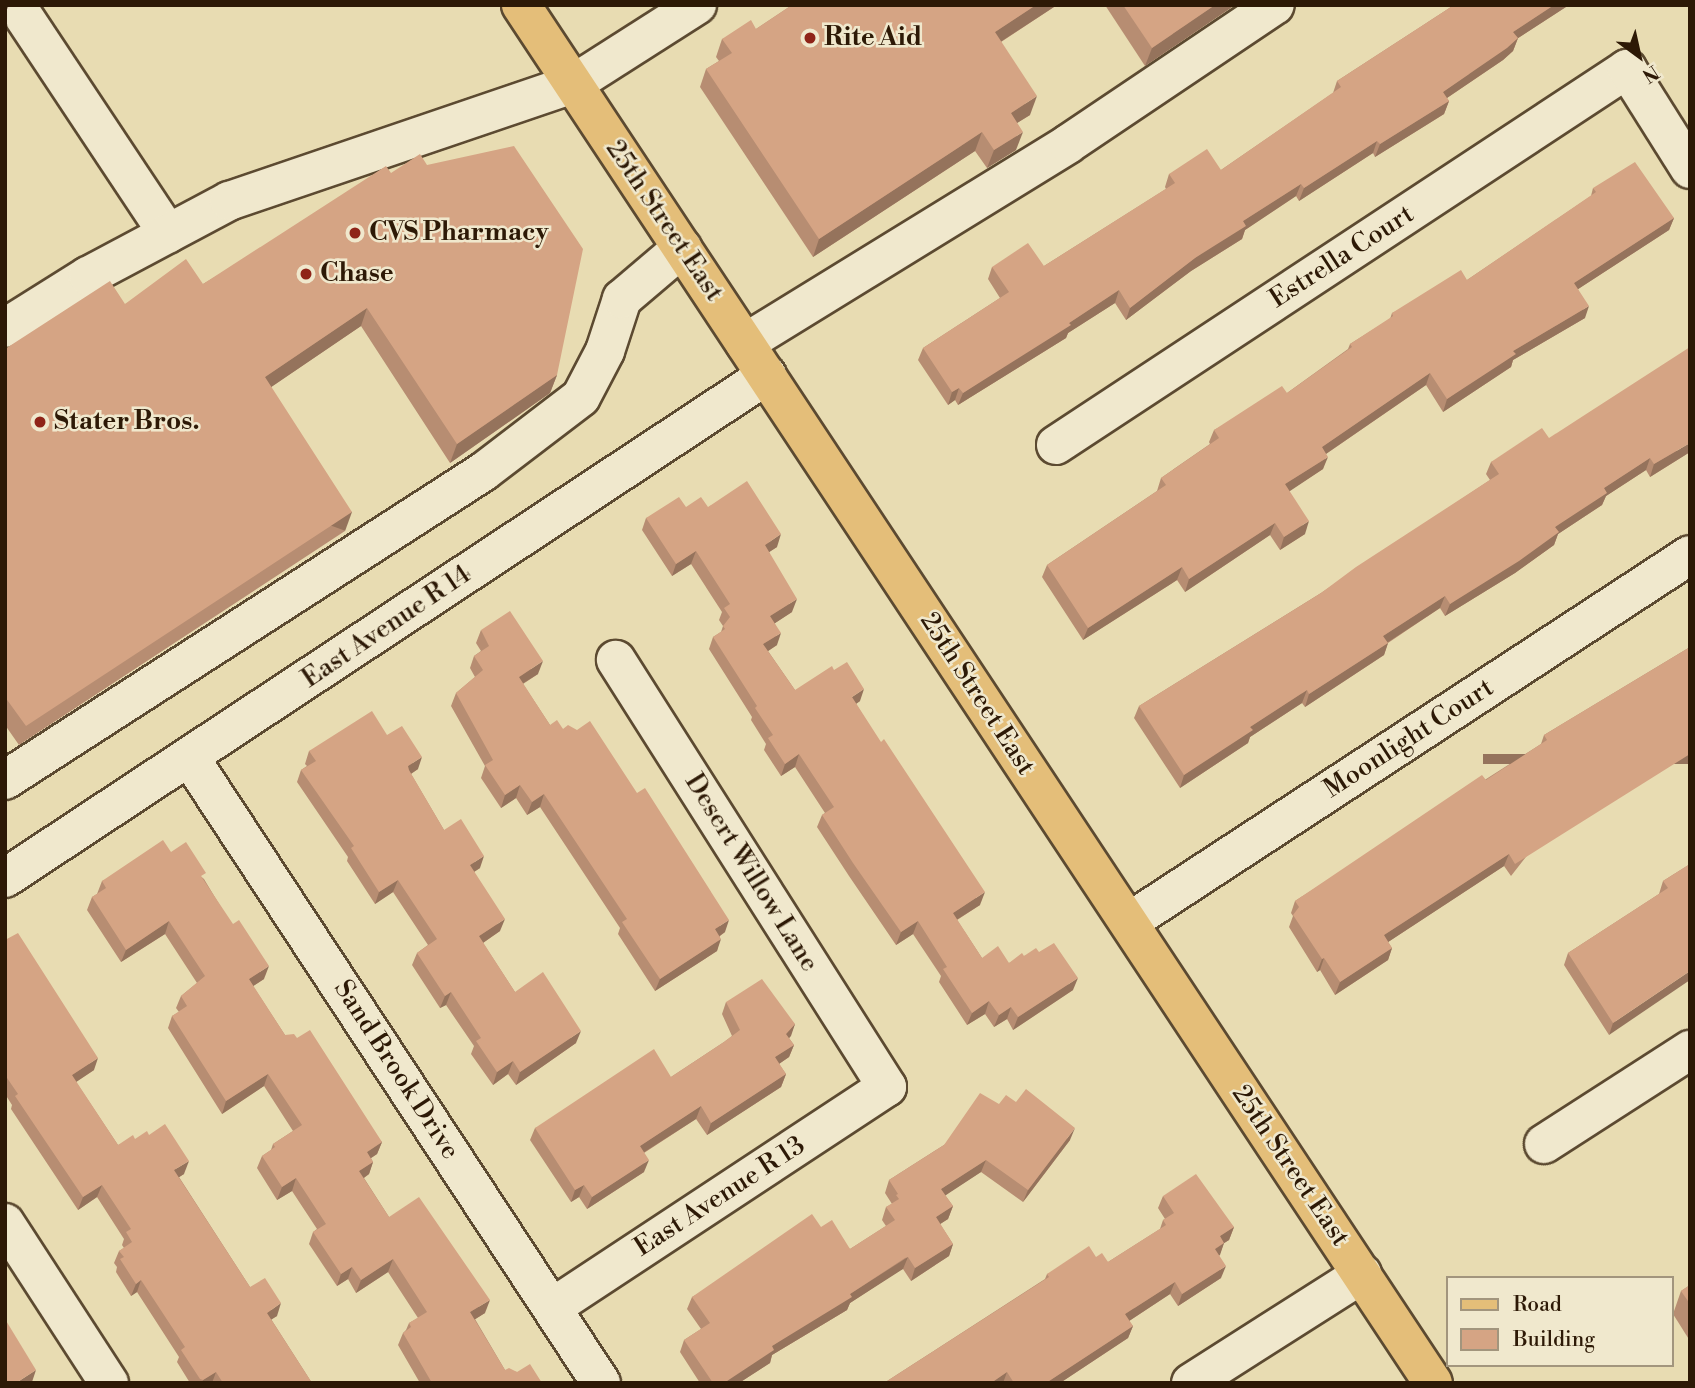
<!DOCTYPE html>
<html>
<head>
<meta charset="utf-8">
<style>
	body { margin:0 }
	#map { position:relative; width:1695px; height:1388px; overflow:hidden; background:#e8dcb2; font-family:"Libre Bodoni",serif }
	div>[style] { position:absolute }
	.roads { filter:drop-shadow(2px 0 #5c4a31) drop-shadow(-2px 0 #5c4a31) drop-shadow(0 2px #5c4a31) drop-shadow(0 -2px #5c4a31) }
	.minor>* { height:38px; margin:-19px; padding:0 19px; transform-origin:19px; border-radius:19px; background:#f0e8cd }
	.major>* { height:38px; margin:-19px; padding:0 19px; transform-origin:19px; border-radius:19px; background:#e4be79 }
	.wall>* { inset:0; background:#b78d72 }
	.shaded-wall>* { inset:0; background:#95735c; transform-origin:0 0 }
	.building>* { inset:0; background:#d5a484 }
	.dots>* { width:19px; height:19px; translate:-50% -50%; box-sizing:border-box; border:4px solid #f0e8cd; border-radius:50% }
	span { translate:-50% -50%; white-space:nowrap; text-align:center; line-height:1.15; -webkit-text-stroke:5px #f0e8cd; paint-order:stroke }
	.poi-label { font-size:26px; color:#2d1906; font-weight:700 }
	.left { translate:0 -50%; text-align:left }
	.street-label { font-size:26px; color:#2d1906 }
	.frame { position:absolute; inset:0; border:7px solid #2d1906; pointer-events:none }
	.legend { position:absolute; left:1446px; top:1276px; width:228px; height:91px; box-sizing:border-box; background:#f0e8cd; border:2px solid #a2957d; margin:0; padding:9px 12px; list-style:none; font-size:21px; color:#2d1906 }
	.legend li { display:flex; align-items:center; gap:14px; height:35px }
	.legend b { width:35px; border:2px solid #a2957d }
	.north { position:absolute; left:1604px; top:21px; width:70px; height:70px; -webkit-text-stroke:5px #f0e8cd; paint-order:stroke; rotate:147deg; font-size:19px; font-weight:700; line-height:28px; text-align:center; color:#2d1906 }
	.north::after { content:''; display:block; margin:auto; width:24px; height:32px; background:#2d1906; clip-path:polygon(50% 0,100% 100%,50% 72%,0 100%) }
</style>
</head>
<body>
<div id="map">
	<div class="roads">
		<div class="minor">
			<div style="left:24px;top:17px;width:260px;rotate:56.4deg"></div>
			<div style="left:5px;top:328px;width:98px;rotate:-32.1deg"></div>
			<div style="left:88px;top:276px;width:160px;rotate:-28deg"></div>
			<div style="left:229px;top:201px;width:363px;rotate:-18.8deg"></div>
			<div style="left:573px;top:84px;width:147px;rotate:-32.5deg"></div>
			<div style="left:745px;top:343px;width:379px;rotate:-31.6deg"></div>
			<div style="left:1068px;top:144px;width:249px;rotate:-33.9deg"></div>
			<div style="left:1056px;top:445px;width:684px;rotate:-33.36deg"></div>
			<div style="left:1627px;top:69px;width:118px;rotate:57.8deg"></div>
			<div style="left:190px;top:758px;width:748px;rotate:56.67deg"></div>
			<div style="left:5px;top:780px;width:569px;rotate:-32.8deg"></div>
			<div style="left:483px;top:472px;width:123px;rotate:-37.4deg"></div>
			<div style="left:581px;top:397px;width:52px;rotate:-62.4deg"></div>
			<div style="left:605px;top:351px;width:55px;rotate:-71.9deg"></div>
			<div style="left:622px;top:299px;width:79px;rotate:-40.4deg"></div>
			<div style="left:5px;top:878px;width:913px;rotate:-33.43deg"></div>
			<div style="left:1129px;top:922px;width:670px;rotate:-33.19deg"></div>
			<div style="left:1544px;top:1144px;width:174px;rotate:-32.8deg"></div>
			<div style="left:5px;top:1223px;width:191px;rotate:57deg"></div>
			<div style="left:553px;top:1307px;width:400px;rotate:-33.4deg"></div>
			<div style="left:887px;top:1087px;width:506px;rotate:-122.4deg"></div>
			<div style="left:1191px;top:1383px;width:203px;rotate:-32.5deg"></div>
		</div>
		<div class="major">
			<div style="left:521px;top:5px;width:1652px;rotate:56.5deg"></div>
		</div>
	</div>
	<div class="wall">
		<div style="clip-path:polygon(792px 5px,1057px 5px,1001px 42px,1030px 115px,1017px 123px,1016px 150px,987px 168px,975px 151px,813px 257px,700px 87px,706px 69px,719px 61px,716px 57px,722px 39px,756px 29px)"></div>
		<div style="clip-path:polygon(1105px 5px,1235px 5px,1145px 66px)"></div>
		<div style="clip-path:polygon(1454px 5px,1569px 5px,1518px 38px,1513px 51px,1503px 60px,1447px 98px,1449px 101px,1444px 114px,1375px 157px,1373px 153px,1299px 201px,1296px 196px,1245px 230px,1242px 239px,1191px 271px,1126px 320px,1115px 303px,1068px 333px,1066px 338px,958px 405px,955px 400px,948px 405px,918px 360px,923px 348px,1000px 298px,988px 279px,992px 267px,1044px 266px,1166px 189px,1165px 187px,1169px 174px,1221px 170px,1333px 93px,1337px 81px)"></div>
		<div style="clip-path:polygon(391px 173px,557px 375px,550px 393px,450px 463px,361px 326px,271px 387px,345px 531px,19px 745px,5px 725px,5px 349px,125px 304px,203px 284px)"></div>
		<div style="clip-path:polygon(1593px 188px,1674px 218px,1669px 230px,1578px 289px,1585px 318px,1513px 360px,1511px 367px,1443px 412px,1426px 385px,1326px 454px,1323px 469px,1289px 491px,1305px 534px,1280px 550px,1270px 535px,1185px 592px,1177px 580px,1083px 640px,1042px 577px,1047px 565px,1157px 491px,1161px 478px,1210px 444px,1209px 442px,1214px 430px,1287px 393px,1348px 349px,1350px 344px,1390px 319px,1392px 313px,1467px 280px,1591px 196px)"></div>
		<div style="clip-path:polygon(1549px 438px,1690px 452px,1650px 477px,1646px 470px,1606px 496px,1602px 505px,1558px 534px,1554px 545px,1515px 573px,1445px 616px,1440px 608px,1388px 643px,1384px 655px,1305px 707px,1302px 703px,1250px 737px,1248px 743px,1180px 788px,1134px 718px,1139px 706px,1321px 593px,1490px 480px,1486px 474px,1491px 462px)"></div>
		<div style="clip-path:polygon(686px 507px,708px 507px,777px 547px,769px 552px,792px 612px,775px 623px,777px 645px,768px 651px,795px 690px,860px 701px,856px 704px,980px 905px,957px 920px,982px 958px,1009px 963px,1024px 956px,1039px 952px,1073px 990px,1013px 1030px,1007px 1019px,994px 1027px,985px 1014px,967px 1025px,939px 982px,941px 976px,913px 934px,896px 945px,849px 876px,817px 827px,822px 815px,825px 813px,795px 767px,781px 776px,764px 750px,766px 744px,751px 720px,752px 717px,709px 649px,713px 637px,721px 632px,723px 626px,719px 620px,722px 612px,691px 564px,672px 576px,642px 530px,646px 518px)"></div>
		<div style="clip-path:polygon(481px 630px,538px 674px,523px 684px,550px 725px,563px 729px,725px 932px,720px 936px,717px 951px,655px 991px,618px 934px,620px 928px,540px 807px,527px 815px,516px 798px,501px 808px,481px 778px,485px 766px,451px 706px,456px 693px,475px 677px,470px 668px,474px 656px,481px 651px,476px 643px)"></div>
		<div style="clip-path:polygon(1690px 647px,1511px 876px,1504px 866px,1388px 942px,1392px 948px,1388px 960px,1335px 995px,1320px 970px,1317px 972px,1289px 927px,1293px 916px,1291px 913px,1295px 901px,1541px 744px,1544px 735px)"></div>
		<div style="clip-path:polygon(387px 735px,418px 769px,411px 774px,444px 830px,480px 868px,474px 872px,500px 931px,483px 943px,515px 992px,576px 1043px,516px 1085px,508px 1074px,493px 1085px,471px 1054px,474px 1046px,446px 1005px,440px 1008px,412px 965px,417px 953px,428px 945px,393px 892px,375px 904px,347px 861px,348px 857px,297px 782px,301px 770px,307px 766px,305px 764px,309px 751px)"></div>
		<div style="clip-path:polygon(171px 852px,204px 879px,264px 979px,253px 986px,285px 1035px,382px 1142px,377px 1154px,371px 1158px,373px 1162px,369px 1174px,364px 1178px,389px 1217px,485px 1313px,475px 1319px,505px 1370px,517px 1372px,542px 1383px,420px 1383px,398px 1345px,403px 1333px,406px 1330px,409px 1323px,418px 1318px,388px 1272px,356px 1293px,348px 1279px,337px 1286px,309px 1244px,313px 1232px,317px 1229px,292px 1191px,277px 1200px,257px 1168px,262px 1156px,271px 1150px,273px 1144px,293px 1131px,264px 1086px,222px 1114px,168px 1028px,172px 1016px,179px 1012px,176px 1008px,181px 996px,197px 983px,165px 934px,121px 962px,87px 910px,92px 897px,97px 894px,102px 881px)"></div>
		<div style="clip-path:polygon(1690px 864px,1609px 1035px,1564px 965px,1568px 953px,1659px 894px,1663px 881px)"></div>
		<div style="clip-path:polygon(5px 940px,94px 1070px,76px 1082px,118px 1145px,135px 1139px,184px 1174px,179px 1177px,250px 1287px,277px 1316px,271px 1319px,312px 1383px,190px 1383px,177px 1362px,179px 1357px,137px 1292px,131px 1296px,116px 1272px,117px 1267px,114px 1263px,119px 1251px,124px 1248px,122px 1245px,124px 1239px,97px 1197px,78px 1210px,11px 1109px,12px 1105px,5px 1094px)"></div>
		<div style="clip-path:polygon(726px 1002px,795px 1024px,789px 1038px,794px 1045px,789px 1057px,779px 1064px,786px 1074px,781px 1087px,707px 1135px,696px 1119px,644px 1153px,644px 1172px,587px 1209px,579px 1197px,571px 1202px,530px 1140px,535px 1128px,671px 1077px,724px 1042px,732px 1036px,722px 1014px)"></div>
		<div style="clip-path:polygon(999px 1104px,1070px 1140px,1023px 1202px,981px 1172px,945px 1195px,953px 1206px,948px 1219px,940px 1224px,953px 1244px,949px 1256px,911px 1281px,903px 1269px,900px 1270px,850px 1303px,847px 1310px,772px 1355px,770px 1363px,739px 1383px,700px 1383px,680px 1352px,684px 1340px,701px 1329px,687px 1309px,692px 1297px,821px 1227px,850px 1249px,886px 1226px,882px 1220px,886px 1207px,892px 1204px,885px 1193px,889px 1180px,944px 1145px)"></div>
		<div style="clip-path:polygon(1163px 1196px,1234px 1227px,1229px 1240px,1224px 1243px,1219px 1256px,1221px 1278px,1178px 1306px,1170px 1294px,1129px 1321px,1133px 1326px,1128px 1338px,1060px 1383px,884px 1383px,1045px 1279px,1047px 1274px,1096px 1257px,1108px 1262px,1160px 1229px,1163px 1220px,1165px 1219px,1158px 1208px)"></div>
		<div style="clip-path:polygon(1690px 1285px,1690px 1341px,1673px 1314px,1681px 1291px)"></div>
	</div>
	<div class="shaded-wall">
		<div style="clip-path:polygon(1036px 5px,1057px 5px,988px 50px,995px 32px)"></div>
		<div style="clip-path:polygon(1215px 5px,1235px 5px,1145px 66px,1152px 48px)"></div>
		<div style="clip-path:polygon(1554px 5px,1569px 5px,1509px 44px,1513px 32px)"></div>
		<div style="clip-path:polygon(1518px 38px,1513px 51px,1503px 60px,1438px 104px,1443px 92px)"></div>
		<div style="clip-path:polygon(1037px 96px,1030px 115px,1004px 131px,1011px 113px)"></div>
		<div style="clip-path:polygon(1449px 101px,1444px 114px,1375px 157px,1380px 144px)"></div>
		<div style="clip-path:polygon(982px 132px,975px 151px,813px 257px,819px 239px)"></div>
		<div style="clip-path:polygon(1023px 132px,1016px 150px,987px 168px,994px 150px)"></div>
		<div style="clip-path:polygon(1377px 141px,1373px 153px,1299px 201px,1304px 188px)"></div>
		<div style="clip-path:polygon(1301px 184px,1296px 196px,1245px 230px,1242px 239px,1191px 271px,1126px 320px,1130px 308px,1243px 221px)"></div>
		<div style="clip-path:polygon(1674px 218px,1669px 230px,1569px 295px,1574px 283px)"></div>
		<div style="clip-path:polygon(1119px 290px,1115px 303px,1068px 333px,1066px 338px,958px 405px,963px 393px)"></div>
		<div style="clip-path:polygon(1589px 306px,1585px 318px,1513px 360px,1511px 367px,1443px 412px,1447px 399px,1513px 351px)"></div>
		<div style="clip-path:polygon(367px 308px,361px 326px,258px 396px,265px 377px)"></div>
		<div style="clip-path:polygon(1430px 373px,1426px 385px,1317px 460px,1322px 447px)"></div>
		<div style="clip-path:polygon(557px 375px,550px 393px,450px 463px,457px 444px)"></div>
		<div style="clip-path:polygon(959px 388px,955px 400px,948px 405px,952px 392px)"></div>
		<div style="clip-path:polygon(1690px 443px,1690px 452px,1650px 477px,1654px 464px)"></div>
		<div style="clip-path:polygon(1328px 457px,1323px 469px,1281px 497px,1285px 484px)"></div>
		<div style="clip-path:polygon(1650px 458px,1646px 470px,1606px 496px,1602px 505px,1558px 534px,1554px 545px,1515px 573px,1445px 616px,1450px 604px,1555px 527px,1604px 488px)"></div>
		<div style="left:352px;top:512px;width:20px;height:390px;rotate:110deg"></div>
		<div style="clip-path:polygon(1309px 521px,1305px 534px,1280px 550px,1284px 537px)"></div>
		<div style="clip-path:polygon(1275px 523px,1270px 535px,1185px 592px,1189px 579px)"></div>
		<div style="clip-path:polygon(781px 534px,777px 547px,760px 558px,765px 545px)"></div>
		<div style="clip-path:polygon(696px 551px,691px 564px,672px 576px,676px 564px)"></div>
		<div style="clip-path:polygon(1182px 567px,1177px 580px,1083px 640px,1088px 628px)"></div>
		<div style="clip-path:polygon(1445px 596px,1440px 608px,1379px 648px,1383px 636px)"></div>
		<div style="clip-path:polygon(797px 599px,792px 612px,766px 629px,770px 616px)"></div>
		<div style="clip-path:polygon(781px 633px,777px 645px,759px 657px,763px 644px)"></div>
		<div style="clip-path:polygon(1388px 643px,1384px 655px,1305px 707px,1309px 694px)"></div>
		<div style="clip-path:polygon(543px 661px,538px 674px,514px 689px,519px 677px)"></div>
		<div style="clip-path:polygon(864px 689px,860px 701px,847px 710px,852px 697px)"></div>
		<div style="clip-path:polygon(1307px 690px,1302px 703px,1250px 737px,1248px 743px,1180px 788px,1184px 775px,1250px 727px)"></div>
		<div style="clip-path:polygon(799px 754px,795px 767px,781px 776px,785px 764px)"></div>
		<div style="left:1690px;top:754px;width:10px;height:207px;rotate:90deg"></div>
		<div style="clip-path:polygon(422px 757px,418px 769px,403px 779px,408px 766px)"></div>
		<div style="clip-path:polygon(520px 785px,516px 798px,501px 808px,505px 795px)"></div>
		<div style="clip-path:polygon(544px 794px,540px 807px,527px 815px,532px 802px)"></div>
		<div style="clip-path:polygon(1509px 854px,1504px 866px,1379px 948px,1384px 935px)"></div>
		<div style="clip-path:polygon(484px 856px,480px 868px,466px 877px,470px 865px)"></div>
		<div style="clip-path:polygon(398px 880px,393px 892px,375px 904px,379px 892px)"></div>
		<div style="clip-path:polygon(985px 892px,980px 905px,948px 925px,953px 913px)"></div>
		<div style="clip-path:polygon(505px 919px,500px 931px,474px 949px,479px 936px)"></div>
		<div style="clip-path:polygon(729px 920px,725px 932px,711px 942px,715px 929px)"></div>
		<div style="clip-path:polygon(169px 921px,165px 934px,121px 962px,126px 950px)"></div>
		<div style="clip-path:polygon(918px 921px,913px 934px,896px 945px,901px 932px)"></div>
		<div style="clip-path:polygon(721px 939px,717px 951px,655px 991px,660px 979px)"></div>
		<div style="clip-path:polygon(1392px 948px,1388px 960px,1335px 995px,1340px 982px)"></div>
		<div style="clip-path:polygon(1324px 958px,1320px 970px,1317px 972px,1322px 959px)"></div>
		<div style="clip-path:polygon(269px 966px,264px 979px,244px 992px,249px 979px)"></div>
		<div style="clip-path:polygon(1690px 971px,1690px 980px,1609px 1035px,1613px 1023px)"></div>
		<div style="clip-path:polygon(1078px 978px,1073px 990px,1013px 1030px,1018px 1017px)"></div>
		<div style="clip-path:polygon(451px 992px,446px 1005px,440px 1008px,445px 996px)"></div>
		<div style="clip-path:polygon(989px 1001px,985px 1014px,967px 1025px,972px 1013px)"></div>
		<div style="clip-path:polygon(1011px 1007px,1007px 1019px,994px 1027px,999px 1015px)"></div>
		<div style="clip-path:polygon(795px 1024px,791px 1036px,782px 1046px,786px 1034px)"></div>
		<div style="clip-path:polygon(581px 1031px,576px 1043px,516px 1085px,520px 1072px)"></div>
		<div style="clip-path:polygon(794px 1045px,789px 1057px,770px 1070px,775px 1057px)"></div>
		<div style="clip-path:polygon(98px 1058px,94px 1070px,67px 1088px,72px 1075px)"></div>
		<div style="clip-path:polygon(513px 1061px,508px 1074px,493px 1085px,497px 1072px)"></div>
		<div style="clip-path:polygon(268px 1074px,264px 1086px,222px 1114px,226px 1101px)"></div>
		<div style="clip-path:polygon(786px 1074px,781px 1087px,707px 1135px,711px 1123px)"></div>
		<div style="clip-path:polygon(701px 1106px,696px 1119px,635px 1158px,640px 1146px)"></div>
		<div style="clip-path:polygon(1075px 1128px,1070px 1140px,1023px 1202px,1028px 1190px)"></div>
		<div style="clip-path:polygon(382px 1142px,377px 1154px,362px 1164px,367px 1152px)"></div>
		<div style="clip-path:polygon(649px 1160px,644px 1172px,587px 1209px,592px 1197px)"></div>
		<div style="clip-path:polygon(986px 1160px,981px 1172px,937px 1201px,941px 1189px)"></div>
		<div style="clip-path:polygon(189px 1161px,184px 1174px,170px 1183px,174px 1170px)"></div>
		<div style="clip-path:polygon(373px 1162px,369px 1174px,355px 1184px,359px 1171px)"></div>
		<div style="clip-path:polygon(296px 1178px,292px 1191px,277px 1200px,282px 1187px)"></div>
		<div style="clip-path:polygon(102px 1185px,97px 1197px,78px 1210px,83px 1197px)"></div>
		<div style="clip-path:polygon(584px 1185px,579px 1197px,571px 1202px,575px 1190px)"></div>
		<div style="clip-path:polygon(953px 1206px,948px 1219px,931px 1230px,936px 1217px)"></div>
		<div style="clip-path:polygon(1234px 1227px,1229px 1240px,1215px 1249px,1220px 1236px)"></div>
		<div style="clip-path:polygon(1224px 1243px,1220px 1255px,1210px 1261px,1215px 1249px)"></div>
		<div style="clip-path:polygon(953px 1244px,949px 1256px,911px 1281px,915px 1268px)"></div>
		<div style="clip-path:polygon(908px 1257px,903px 1269px,850px 1303px,847px 1310px,772px 1355px,770px 1363px,739px 1383px,724px 1383px,772px 1346px,850px 1294px)"></div>
		<div style="clip-path:polygon(393px 1259px,388px 1272px,356px 1293px,361px 1280px)"></div>
		<div style="clip-path:polygon(1226px 1266px,1221px 1278px,1178px 1306px,1182px 1294px)"></div>
		<div style="clip-path:polygon(352px 1267px,348px 1279px,337px 1286px,341px 1274px)"></div>
		<div style="clip-path:polygon(141px 1280px,137px 1292px,131px 1296px,136px 1284px)"></div>
		<div style="clip-path:polygon(1175px 1282px,1170px 1294px,1120px 1327px,1125px 1314px)"></div>
		<div style="clip-path:polygon(490px 1300px,485px 1313px,466px 1325px,470px 1312px)"></div>
		<div style="clip-path:polygon(281px 1303px,277px 1316px,263px 1325px,267px 1313px)"></div>
		<div style="clip-path:polygon(1133px 1326px,1128px 1338px,1060px 1383px,1046px 1383px)"></div>
		<div style="clip-path:polygon(36px 1370px,32px 1382px,16px 1383px)"></div>
		<div style="clip-path:polygon(216px 1372px,212px 1383px,202px 1383px,203px 1380px)"></div>
		<div style="clip-path:polygon(1007px 1372px,1003px 1383px,991px 1383px)"></div>
	</div>
	<div class="building">
		<div style="clip-path:polygon(792px 5px,1036px 5px,995px 32px,1037px 96px,1011px 113px,1023px 132px,994px 150px,982px 132px,819px 239px,706px 69px,732px 53px,722px 39px,751px 20px,756px 29px)"></div>
		<div style="clip-path:polygon(1123px 5px,1215px 5px,1152px 48px)"></div>
		<div style="clip-path:polygon(1454px 5px,1554px 5px,1513px 32px,1518px 38px,1507px 48px,1443px 92px,1449px 101px,1380px 144px,1377px 141px,1304px 188px,1301px 184px,1243px 221px,1246px 226px,1195px 258px,1130px 308px,1119px 290px,1069px 323px,1071px 325px,963px 393px,959px 388px,952px 392px,923px 348px,1009px 292px,992px 267px,1028px 243px,1044px 266px,1175px 183px,1169px 174px,1207px 149px,1221px 170px,1341px 87px,1337px 81px)"></div>
		<div style="clip-path:polygon(514px 146px,583px 249px,557px 375px,457px 444px,367px 308px,265px 377px,352px 512px,26px 726px,5px 697px,5px 349px,110px 281px,125px 304px,186px 259px,203px 284px,386px 166px,391px 173px,420px 154px,427px 165px)"></div>
		<div style="clip-path:polygon(1635px 162px,1674px 218px,1574px 283px,1589px 306px,1513px 351px,1516px 354px,1447px 399px,1430px 373px,1322px 447px,1328px 457px,1285px 484px,1309px 521px,1284px 537px,1275px 523px,1189px 579px,1182px 567px,1088px 628px,1047px 565px,1166px 485px,1161px 478px,1219px 438px,1214px 430px,1282px 386px,1287px 393px,1352px 347px,1350px 344px,1393px 316px,1392px 313px,1461px 270px,1467px 280px,1596px 192px,1593px 188px)"></div>
		<div style="clip-path:polygon(1690px 347px,1690px 443px,1654px 464px,1650px 458px,1604px 488px,1607px 493px,1555px 527px,1559px 532px,1519px 561px,1450px 604px,1445px 596px,1383px 636px,1388px 643px,1309px 694px,1307px 690px,1250px 727px,1253px 730px,1184px 775px,1139px 706px,1321px 593px,1356px 567px,1499px 474px,1491px 462px,1542px 428px,1549px 438px)"></div>
		<div style="clip-path:polygon(747px 481px,781px 534px,765px 545px,797px 599px,770px 616px,781px 633px,763px 644px,795px 690px,832px 666px,834px 670px,847px 662px,864px 689px,852px 697px,881px 742px,884px 739px,985px 892px,953px 913px,982px 958px,998px 946px,1009px 963px,1022px 953px,1024px 956px,1036px 948px,1039px 952px,1054px 943px,1078px 978px,1018px 1017px,1011px 1007px,999px 1015px,989px 1001px,972px 1013px,943px 969px,947px 967px,918px 921px,901px 932px,853px 863px,822px 815px,834px 807px,799px 754px,785px 764px,768px 738px,773px 735px,755px 708px,757px 706px,713px 637px,725px 629px,723px 626px,730px 617px,724px 608px,730px 604px,696px 551px,676px 564px,646px 518px,679px 497px,686px 507px,701px 497px,708px 507px)"></div>
		<div style="clip-path:polygon(510px 611px,543px 661px,519px 677px,550px 725px,557px 720px,563px 729px,568px 725px,577px 730px,590px 721px,637px 793px,645px 788px,729px 920px,715px 929px,721px 939px,660px 979px,622px 922px,627px 919px,544px 794px,532px 802px,520px 785px,505px 795px,485px 765px,493px 760px,456px 693px,483px 670px,474px 656px,489px 646px,481px 630px)"></div>
		<div style="clip-path:polygon(1690px 647px,1690px 754px,1515px 864px,1509px 854px,1384px 935px,1392px 948px,1340px 982px,1324px 958px,1322px 959px,1293px 915px,1299px 907px,1295px 901px,1482px 775px,1486px 780px,1547px 740px,1544px 735px)"></div>
		<div style="clip-path:polygon(372px 711px,387px 735px,402px 726px,422px 757px,408px 766px,409px 770px,444px 830px,461px 819px,484px 856px,470px 865px,505px 919px,479px 936px,515px 992px,543px 972px,581px 1031px,520px 1072px,513px 1061px,497px 1072px,476px 1041px,481px 1038px,451px 992px,445px 996px,417px 953px,437px 939px,398px 880px,379px 892px,351px 848px,354px 846px,301px 770px,316px 761px,309px 751px)"></div>
		<div style="clip-path:polygon(163px 840px,171px 852px,186px 842px,206px 873px,201px 876px,233px 924px,239px 920px,269px 966px,249px 979px,285px 1035px,294px 1034px,297px 1038px,310px 1030px,382px 1142px,367px 1152px,373px 1162px,359px 1171px,389px 1217px,419px 1197px,490px 1300px,470px 1312px,505px 1370px,509px 1368px,517px 1372px,530px 1364px,542px 1383px,432px 1383px,403px 1333px,411px 1327px,409px 1323px,427px 1312px,393px 1259px,361px 1280px,352px 1267px,341px 1274px,313px 1232px,326px 1224px,296px 1178px,282px 1187px,262px 1156px,275px 1147px,273px 1144px,302px 1125px,268px 1074px,226px 1101px,172px 1016px,187px 1006px,181px 996px,205px 976px,169px 921px,126px 950px,92px 897px,106px 888px,102px 881px)"></div>
		<div style="clip-path:polygon(1690px 864px,1690px 971px,1613px 1023px,1568px 953px,1668px 888px,1663px 881px)"></div>
		<div style="clip-path:polygon(18px 933px,98px 1058px,72px 1075px,118px 1145px,133px 1135px,135px 1139px,147px 1131px,149px 1135px,165px 1124px,189px 1161px,174px 1170px,250px 1287px,265px 1278px,281px 1303px,267px 1313px,312px 1383px,227px 1383px,226px 1381px,223px 1383px,216px 1372px,203px 1380px,200px 1379px,181px 1350px,185px 1347px,141px 1280px,136px 1284px,120px 1259px,124px 1257px,119px 1251px,132px 1242px,126px 1232px,131px 1229px,102px 1185px,83px 1197px,15px 1096px,18px 1094px,5px 1075px,5px 940px)"></div>
		<div style="clip-path:polygon(762px 979px,795px 1024px,786px 1034px,794px 1045px,775px 1057px,786px 1074px,711px 1123px,701px 1106px,640px 1146px,649px 1160px,592px 1197px,584px 1185px,575px 1190px,535px 1128px,654px 1049px,671px 1077px,724px 1042px,740px 1030px,726px 1002px)"></div>
		<div style="clip-path:polygon(1026px 1089px,1075px 1128px,1028px 1190px,986px 1160px,941px 1189px,953px 1206px,936px 1217px,953px 1244px,915px 1268px,908px 1257px,905px 1258px,850px 1294px,852px 1297px,772px 1346px,774px 1350px,724px 1383px,713px 1383px,684px 1340px,710px 1323px,692px 1297px,812px 1214px,821px 1227px,832px 1220px,850px 1249px,895px 1220px,886px 1207px,899px 1199px,896px 1195px,898px 1194px,889px 1180px,944px 1145px,980px 1093px,999px 1104px,1006px 1095px,1016px 1102px)"></div>
		<div style="clip-path:polygon(1196px 1174px,1234px 1227px,1220px 1236px,1224px 1243px,1215px 1249px,1226px 1266px,1182px 1294px,1175px 1282px,1125px 1314px,1133px 1326px,1046px 1383px,1014px 1383px,1007px 1372px,991px 1383px,884px 1383px,1049px 1277px,1047px 1274px,1089px 1246px,1096px 1257px,1102px 1253px,1108px 1262px,1166px 1225px,1163px 1220px,1174px 1213px,1163px 1196px)"></div>
		<div style="clip-path:polygon(1690px 1285px,1690px 1304px,1681px 1291px)"></div>
		<div style="clip-path:polygon(5px 1319px,36px 1370px,16px 1383px,5px 1383px)"></div>
	</div>
	<div class="dots">
		<div style="left:810px;top:38px;background:#8f2418"></div>
		<div style="left:355px;top:233px;background:#8f2418"></div>
		<div style="left:306px;top:274px;background:#8f2418"></div>
		<div style="left:40px;top:422px;background:#8f2418"></div>
	</div>
	<div class="poi-label">
		<span class="left" style="left:824px;top:38px">Rite Aid</span>
		<span class="left" style="left:369px;top:233px">CVS Pharmacy</span>
		<span class="left" style="left:320px;top:274px">Chase</span>
		<span class="left" style="left:54px;top:422px">Stater Bros.</span>
	</div>
	<div class="street-label">
		<span style="left:664px;top:221px;rotate:56deg">25th Street East</span>
		<span style="left:1342px;top:257px;rotate:-33deg">Estrella Court</span>
		<span style="left:387px;top:627px;rotate:-34deg">East Avenue R 14</span>
		<span style="left:977px;top:694px;rotate:57deg">25th Street East</span>
		<span style="left:1409px;top:739px;rotate:-33deg">Moonlight Court</span>
		<span style="left:751px;top:873px;rotate:58deg">Desert Willow Lane</span>
		<span style="left:396px;top:1070px;rotate:57deg">Sand Brook Drive</span>
		<span style="left:1290px;top:1166px;rotate:56deg">25th Street East</span>
		<span style="left:720px;top:1197px;rotate:-33deg">East Avenue R 13</span>
	</div>
	<div class="frame"></div>
	<ul class="legend">
	<li><b style="height:9px;background:#e4be79"></b>Road</li>
	<li><b style="height:19px;background:#d5a484"></b>Building</li>
	</ul>
	<div class="north">N</div>
</div>
</body>
</html>
